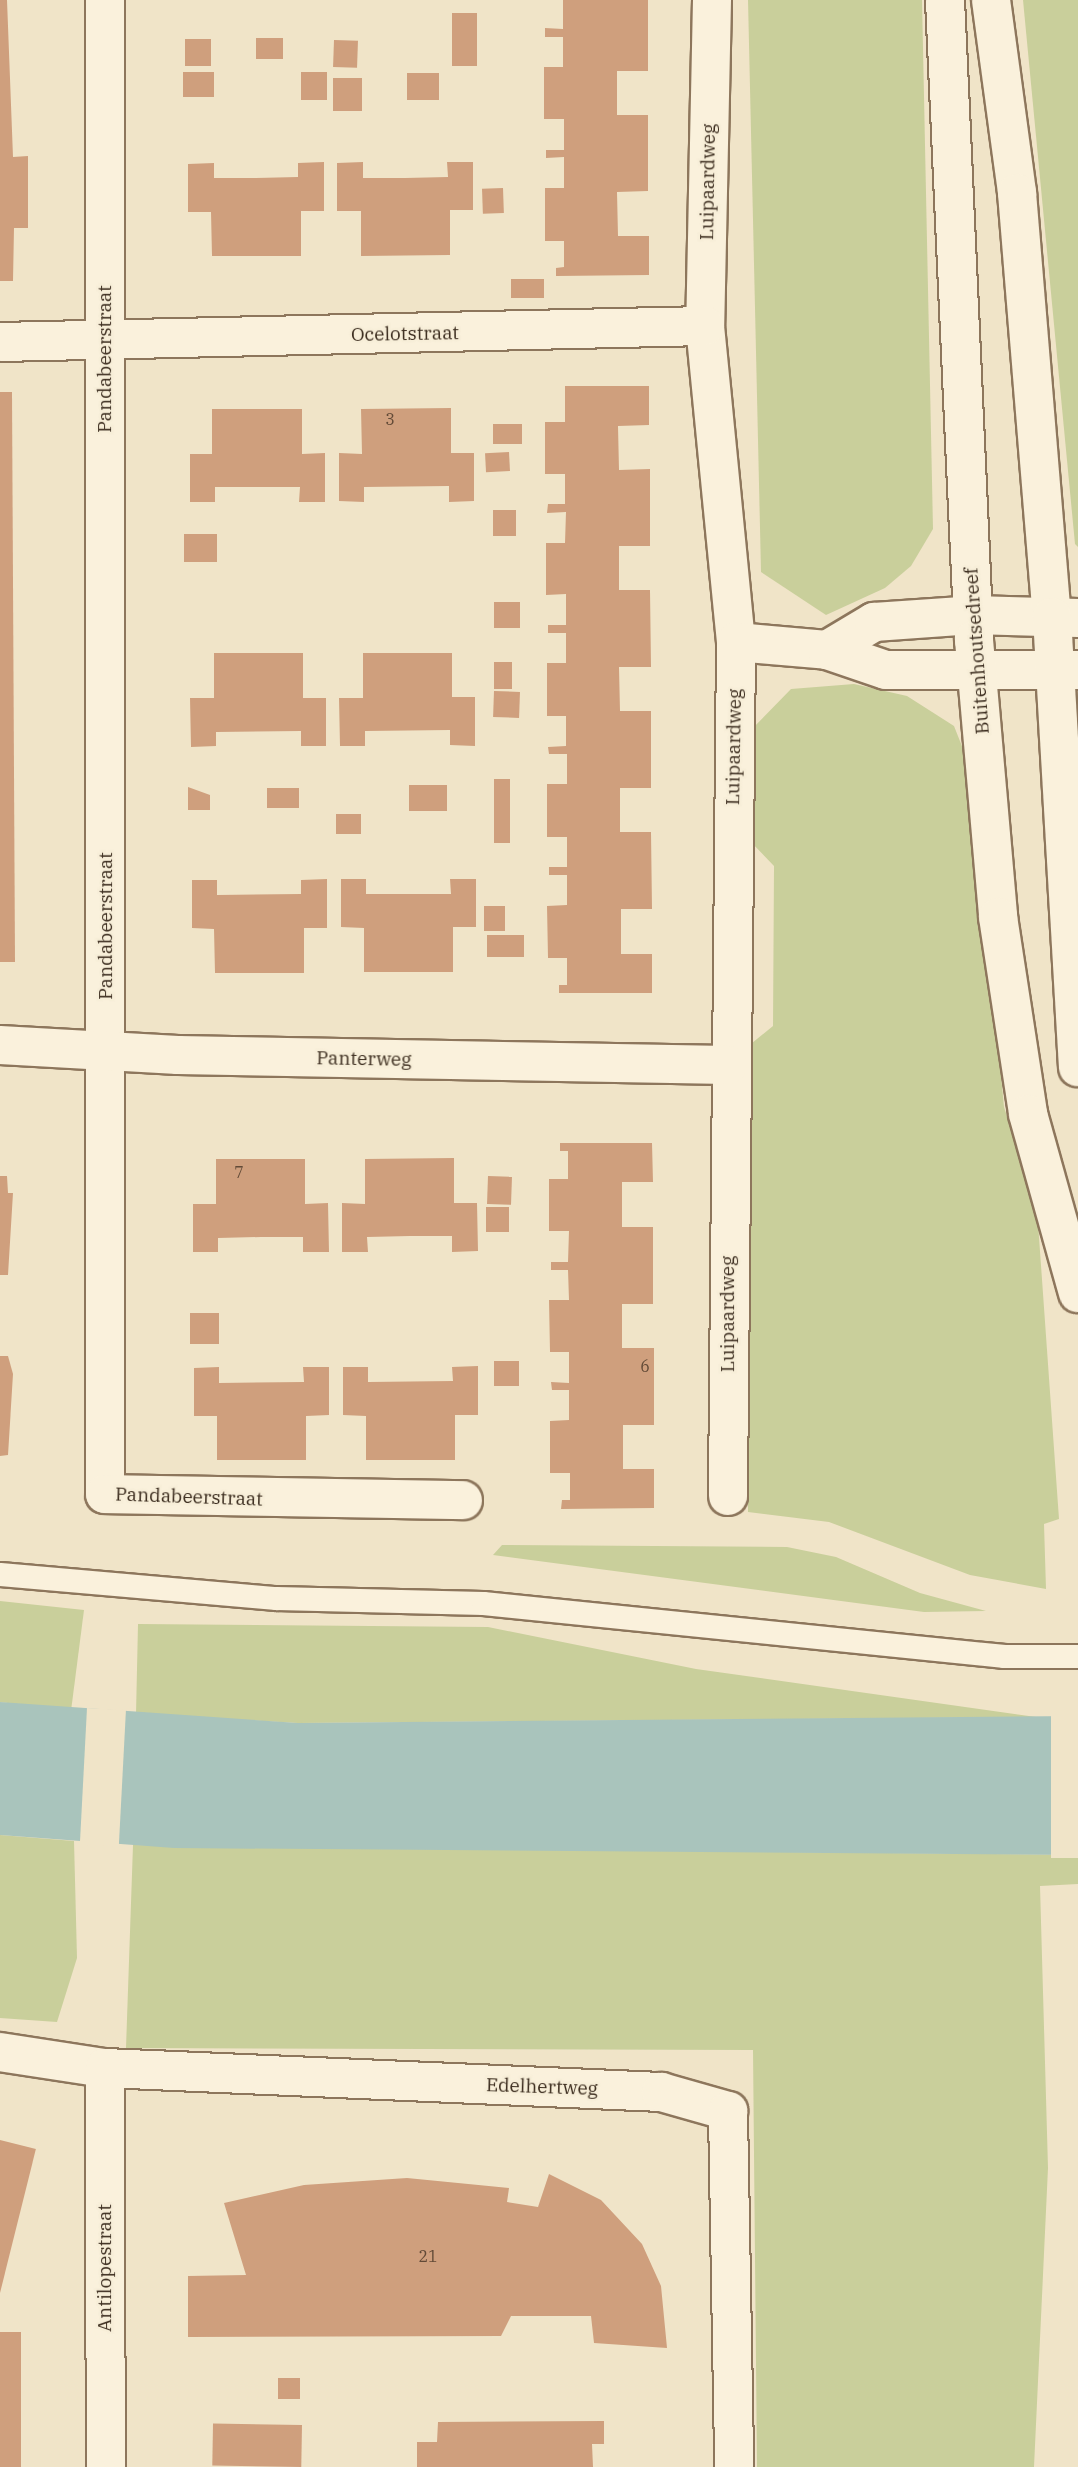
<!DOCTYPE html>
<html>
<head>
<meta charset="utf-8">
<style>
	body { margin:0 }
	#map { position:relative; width:1078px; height:2467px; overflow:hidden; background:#f0e4c8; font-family:"IBM Plex Serif",serif }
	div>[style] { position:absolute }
	.green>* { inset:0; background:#c9cf9b }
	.water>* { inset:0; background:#a9c4bc }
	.pier>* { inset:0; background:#f0e4c8; transform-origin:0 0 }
	.building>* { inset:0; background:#cf9f7d; transform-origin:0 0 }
	.roads { filter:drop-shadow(2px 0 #8d765c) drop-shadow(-2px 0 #8d765c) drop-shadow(0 2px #8d765c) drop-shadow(0 -2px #8d765c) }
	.lane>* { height:23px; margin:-11.5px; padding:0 11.5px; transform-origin:11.5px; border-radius:11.5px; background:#faf1dc }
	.street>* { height:38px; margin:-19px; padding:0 19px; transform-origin:19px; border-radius:19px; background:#faf1dc }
	.secondary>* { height:38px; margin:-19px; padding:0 19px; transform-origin:19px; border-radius:19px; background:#faf1dc }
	span { translate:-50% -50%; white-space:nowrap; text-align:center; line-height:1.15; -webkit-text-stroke:5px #f7eed8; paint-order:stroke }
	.number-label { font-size:16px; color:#624a37 }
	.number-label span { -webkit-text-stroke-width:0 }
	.street-label { font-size:19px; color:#3d2e20 }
</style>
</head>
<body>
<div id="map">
	<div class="green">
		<div style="clip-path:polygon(748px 0,922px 0,933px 529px,911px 566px,885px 588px,826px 615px,761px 572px)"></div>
		<div style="clip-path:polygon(1023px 0,1078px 0,1078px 547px,1075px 544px)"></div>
		<div style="clip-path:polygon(854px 684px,907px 696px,954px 726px,973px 774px,1004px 1107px,1037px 1209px,1059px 1519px,1044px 1524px,1046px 1589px,970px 1575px,829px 1522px,748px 1512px,746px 1048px,773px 1026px,774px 866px,749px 840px,750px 731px,791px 689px)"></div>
		<div style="clip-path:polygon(502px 1545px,787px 1547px,836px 1557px,920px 1593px,986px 1611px,924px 1612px,493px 1555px)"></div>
		<div style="clip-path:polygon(0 1601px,84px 1610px,71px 1711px,0 1702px)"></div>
		<div style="clip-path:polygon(138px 1624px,488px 1627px,696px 1669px,1036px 1717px,298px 1723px,136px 1714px)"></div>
		<div style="clip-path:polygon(0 1835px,74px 1841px,77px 1958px,57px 2022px,0 2018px)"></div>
		<div style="clip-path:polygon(133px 1845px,1078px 1855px,1078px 1884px,1040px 1886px,1048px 2168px,1034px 2467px,757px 2467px,753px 2050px,126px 2048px)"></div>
	</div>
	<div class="water">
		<div style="clip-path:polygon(0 1702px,298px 1723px,1078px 1716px,1078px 1855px,174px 1848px,0 1835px)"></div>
	</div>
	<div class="pier">
		<div style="left:87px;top:1708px;width:39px;height:137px;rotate:3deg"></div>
		<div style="left:1051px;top:1713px;width:27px;height:145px"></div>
	</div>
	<div class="building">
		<div style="clip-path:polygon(0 0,7px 0,13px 157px,28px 156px,28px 228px,14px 228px,13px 281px,0 281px)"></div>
		<div style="clip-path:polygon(563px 0,648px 0,648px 71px,617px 71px,617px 115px,648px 115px,648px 191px,617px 192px,618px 236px,649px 236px,649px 275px,556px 276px,556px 268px,564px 267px,564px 241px,545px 241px,545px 188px,564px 188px,564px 157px,546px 158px,546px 150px,564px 150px,564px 119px,544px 119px,544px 67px,563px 67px,563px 37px,545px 37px,545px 28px,563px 29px)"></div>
		<div style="left:452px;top:13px;width:25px;height:53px"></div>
		<div style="left:256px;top:38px;width:27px;height:21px"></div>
		<div style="left:211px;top:39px;width:27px;height:26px;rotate:90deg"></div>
		<div style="left:334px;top:40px;width:24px;height:27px;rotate:2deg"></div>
		<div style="left:183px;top:72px;width:31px;height:25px"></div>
		<div style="left:301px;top:72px;width:26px;height:28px"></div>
		<div style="left:407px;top:73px;width:32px;height:27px"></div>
		<div style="left:362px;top:78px;width:33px;height:29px;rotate:90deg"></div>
		<div style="clip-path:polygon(324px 162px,324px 211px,301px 211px,301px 256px,212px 256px,211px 212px,188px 212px,188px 164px,214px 163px,214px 178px,256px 178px,298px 177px,298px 163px)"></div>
		<div style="clip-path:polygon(363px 162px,363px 178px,405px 178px,448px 177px,447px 162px,473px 162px,473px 210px,450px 210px,450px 255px,361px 256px,361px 211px,337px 211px,337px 163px)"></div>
		<div style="left:503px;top:188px;width:25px;height:21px;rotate:88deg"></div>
		<div style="left:511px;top:279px;width:33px;height:19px"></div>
		<div style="clip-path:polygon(565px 386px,649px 386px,649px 425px,618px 426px,619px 470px,650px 469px,650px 546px,619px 546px,619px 590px,650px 590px,651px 667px,619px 667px,620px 711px,651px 711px,651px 788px,620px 788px,620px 832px,651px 832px,652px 909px,621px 909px,621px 954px,652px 954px,652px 993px,559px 993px,559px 985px,567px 985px,567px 958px,548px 958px,547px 906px,567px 905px,567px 875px,549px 875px,549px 867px,567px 867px,567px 837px,547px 837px,547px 784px,567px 784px,567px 754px,549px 754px,548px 747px,566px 746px,566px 716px,547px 716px,547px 663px,566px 663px,566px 633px,548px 633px,548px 625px,566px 625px,566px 594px,546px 595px,546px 543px,565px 543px,566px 512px,547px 513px,548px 504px,565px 504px,565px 474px,545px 474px,545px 422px,565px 422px)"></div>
		<div style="clip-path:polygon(0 392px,12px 392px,15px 962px,0 962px)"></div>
		<div style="clip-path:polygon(451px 408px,451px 453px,474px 453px,474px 501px,449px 502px,449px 486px,364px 487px,364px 502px,339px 501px,339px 453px,362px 454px,361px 409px)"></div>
		<div style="clip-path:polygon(212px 409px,302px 409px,302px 454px,325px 453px,325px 502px,299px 502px,300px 487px,215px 487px,215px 502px,190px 502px,190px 454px,212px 454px)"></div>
		<div style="left:493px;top:424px;width:29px;height:20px"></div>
		<div style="left:509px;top:452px;width:19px;height:24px;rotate:87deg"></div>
		<div style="left:516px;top:510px;width:26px;height:23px;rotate:90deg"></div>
		<div style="left:184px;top:534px;width:33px;height:28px"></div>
		<div style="left:494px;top:602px;width:26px;height:26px"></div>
		<div style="clip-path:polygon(214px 653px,303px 653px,303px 698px,326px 698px,326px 746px,301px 746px,301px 731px,216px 732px,216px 746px,191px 747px,190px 698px,214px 698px)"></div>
		<div style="clip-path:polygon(363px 653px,452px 653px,452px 697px,475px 697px,475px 746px,450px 745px,450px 730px,365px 731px,365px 746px,340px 746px,339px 698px,363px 698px)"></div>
		<div style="left:494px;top:662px;width:18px;height:27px"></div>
		<div style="left:494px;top:691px;width:26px;height:26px;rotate:2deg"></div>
		<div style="left:494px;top:779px;width:16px;height:64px"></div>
		<div style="left:409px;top:785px;width:38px;height:26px"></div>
		<div style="clip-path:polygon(188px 787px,210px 795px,210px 810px,188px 810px)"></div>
		<div style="left:267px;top:788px;width:32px;height:20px"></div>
		<div style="left:361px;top:814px;width:20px;height:25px;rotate:90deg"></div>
		<div style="clip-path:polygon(327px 879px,327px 928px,304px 928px,304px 973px,215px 973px,214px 929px,192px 928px,192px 880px,217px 880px,217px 895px,301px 894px,301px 880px)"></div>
		<div style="clip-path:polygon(341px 879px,366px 879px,366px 894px,451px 894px,450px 879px,476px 879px,476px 927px,453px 927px,453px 972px,364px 972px,364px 928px,341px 927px)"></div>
		<div style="left:484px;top:906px;width:21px;height:25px"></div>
		<div style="left:524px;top:935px;width:22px;height:37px;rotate:90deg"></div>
		<div style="clip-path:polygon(560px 1143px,652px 1143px,653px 1182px,622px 1182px,622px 1227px,653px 1227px,653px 1304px,622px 1304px,622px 1348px,654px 1348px,654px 1425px,623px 1425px,623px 1469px,654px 1469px,654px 1508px,561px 1509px,562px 1500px,570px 1500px,570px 1473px,550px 1473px,550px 1421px,569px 1420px,569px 1390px,552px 1390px,551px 1382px,569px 1383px,569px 1352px,550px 1352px,549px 1300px,569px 1300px,568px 1270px,551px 1270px,551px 1262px,568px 1262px,569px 1231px,549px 1231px,549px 1179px,568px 1179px,568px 1151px,560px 1151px)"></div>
		<div style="clip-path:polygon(454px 1158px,454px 1203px,477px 1203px,478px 1251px,452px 1252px,452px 1236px,410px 1236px,367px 1237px,368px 1252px,342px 1252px,342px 1203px,365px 1204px,365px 1159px)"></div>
		<div style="clip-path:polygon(216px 1159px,305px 1159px,305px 1204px,328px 1203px,329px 1252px,303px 1252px,303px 1237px,261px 1237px,218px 1238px,218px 1252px,193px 1252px,193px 1204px,216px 1204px)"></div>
		<div style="clip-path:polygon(0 1176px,7px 1176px,8px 1193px,13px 1193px,8px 1275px,0 1275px)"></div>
		<div style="left:488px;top:1176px;width:24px;height:28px;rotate:2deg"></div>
		<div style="left:486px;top:1207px;width:23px;height:25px"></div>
		<div style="left:190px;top:1313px;width:29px;height:31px"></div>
		<div style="clip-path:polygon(0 1356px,8px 1356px,13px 1374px,8px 1455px,0 1456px)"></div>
		<div style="left:494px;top:1361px;width:25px;height:25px"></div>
		<div style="clip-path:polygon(478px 1366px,478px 1415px,455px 1415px,455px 1460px,366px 1460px,366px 1416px,343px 1415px,343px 1367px,368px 1367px,368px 1382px,453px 1381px,452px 1367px)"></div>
		<div style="clip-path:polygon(219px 1367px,219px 1383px,304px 1382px,303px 1367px,329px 1367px,329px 1415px,306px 1416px,306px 1460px,217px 1460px,217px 1416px,194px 1416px,194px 1368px)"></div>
		<div style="left:0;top:2140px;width:37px;height:159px;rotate:14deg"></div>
		<div style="clip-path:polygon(549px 2174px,601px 2200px,642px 2244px,661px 2286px,667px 2348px,594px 2343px,591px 2316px,511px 2316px,501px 2336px,188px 2337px,188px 2276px,246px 2275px,224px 2203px,304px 2185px,407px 2178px,509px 2188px,507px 2202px,538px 2207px)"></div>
		<div style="left:0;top:2332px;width:21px;height:135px"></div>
		<div style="left:278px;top:2378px;width:22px;height:21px"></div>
		<div style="clip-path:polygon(604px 2421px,604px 2444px,592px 2444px,593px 2467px,417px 2467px,417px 2442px,437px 2442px,438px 2422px)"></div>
		<div style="left:302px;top:2425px;width:42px;height:89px;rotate:91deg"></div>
	</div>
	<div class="roads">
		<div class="lane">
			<div style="left:0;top:1574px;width:277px;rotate:5deg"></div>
			<div style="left:276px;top:1598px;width:207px;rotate:1.4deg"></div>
			<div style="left:483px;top:1603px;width:524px;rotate:5.81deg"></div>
			<div style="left:1004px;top:1656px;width:74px"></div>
		</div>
		<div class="street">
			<div style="left:105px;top:0;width:1494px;rotate:90deg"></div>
			<div style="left:105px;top:1494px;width:358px;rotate:1deg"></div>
			<div style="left:712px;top:0;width:326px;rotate:91.2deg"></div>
			<div style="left:705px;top:326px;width:318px;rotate:84.4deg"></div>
			<div style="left:736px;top:642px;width:854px;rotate:90.54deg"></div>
			<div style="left:0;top:342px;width:705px;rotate:-1.3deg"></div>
			<div style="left:736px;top:642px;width:91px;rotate:5deg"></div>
			<div style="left:827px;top:650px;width:62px;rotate:18.7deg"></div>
			<div style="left:886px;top:670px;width:192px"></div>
			<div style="left:827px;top:650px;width:55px;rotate:-30.8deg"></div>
			<div style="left:874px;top:622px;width:99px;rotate:-4deg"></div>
			<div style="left:973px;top:615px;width:105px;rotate:1.6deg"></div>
			<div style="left:0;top:1045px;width:178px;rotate:3.2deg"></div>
			<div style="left:178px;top:1055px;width:550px;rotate:1.04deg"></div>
			<div style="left:0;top:2052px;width:106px;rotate:8.7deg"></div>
			<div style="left:105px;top:2068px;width:557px;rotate:2.47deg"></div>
			<div style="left:661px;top:2092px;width:70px;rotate:15.8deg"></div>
			<div style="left:728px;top:2111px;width:356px;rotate:89deg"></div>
			<div style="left:105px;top:2068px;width:399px;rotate:89.9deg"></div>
		</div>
		<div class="secondary">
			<div style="left:945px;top:0;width:641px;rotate:87.41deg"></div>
			<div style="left:974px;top:640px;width:278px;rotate:85deg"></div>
			<div style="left:998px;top:917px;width:199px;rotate:81.3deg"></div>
			<div style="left:1028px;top:1114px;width:186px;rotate:74.4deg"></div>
			<div style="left:991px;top:0;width:195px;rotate:82.3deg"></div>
			<div style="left:1017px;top:193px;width:425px;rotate:85.3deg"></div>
			<div style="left:1052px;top:617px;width:451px;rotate:86.7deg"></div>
		</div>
	</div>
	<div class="number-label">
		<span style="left:390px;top:419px">3</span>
		<span style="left:239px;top:1172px">7</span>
		<span style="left:645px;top:1366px">6</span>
		<span style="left:428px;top:2256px">21</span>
	</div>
	<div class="street-label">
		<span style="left:708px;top:182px;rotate:-89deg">Luipaardweg</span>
		<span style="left:405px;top:334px;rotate:-1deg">Ocelotstraat</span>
		<span style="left:105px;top:359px;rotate:-90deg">Pandabeerstraat</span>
		<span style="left:977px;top:651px;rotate:-94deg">Buitenhoutsedreef</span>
		<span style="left:734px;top:747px;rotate:-89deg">Luipaardweg</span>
		<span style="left:106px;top:926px;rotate:-90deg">Pandabeerstraat</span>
		<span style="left:364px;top:1059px;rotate:1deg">Panterweg</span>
		<span style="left:728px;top:1314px;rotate:-90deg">Luipaardweg</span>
		<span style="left:189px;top:1497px;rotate:2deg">Pandabeerstraat</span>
		<span style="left:542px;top:2087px;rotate:2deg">Edelhertweg</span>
		<span style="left:105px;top:2268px;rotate:-90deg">Antilopestraat</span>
	</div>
</div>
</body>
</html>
